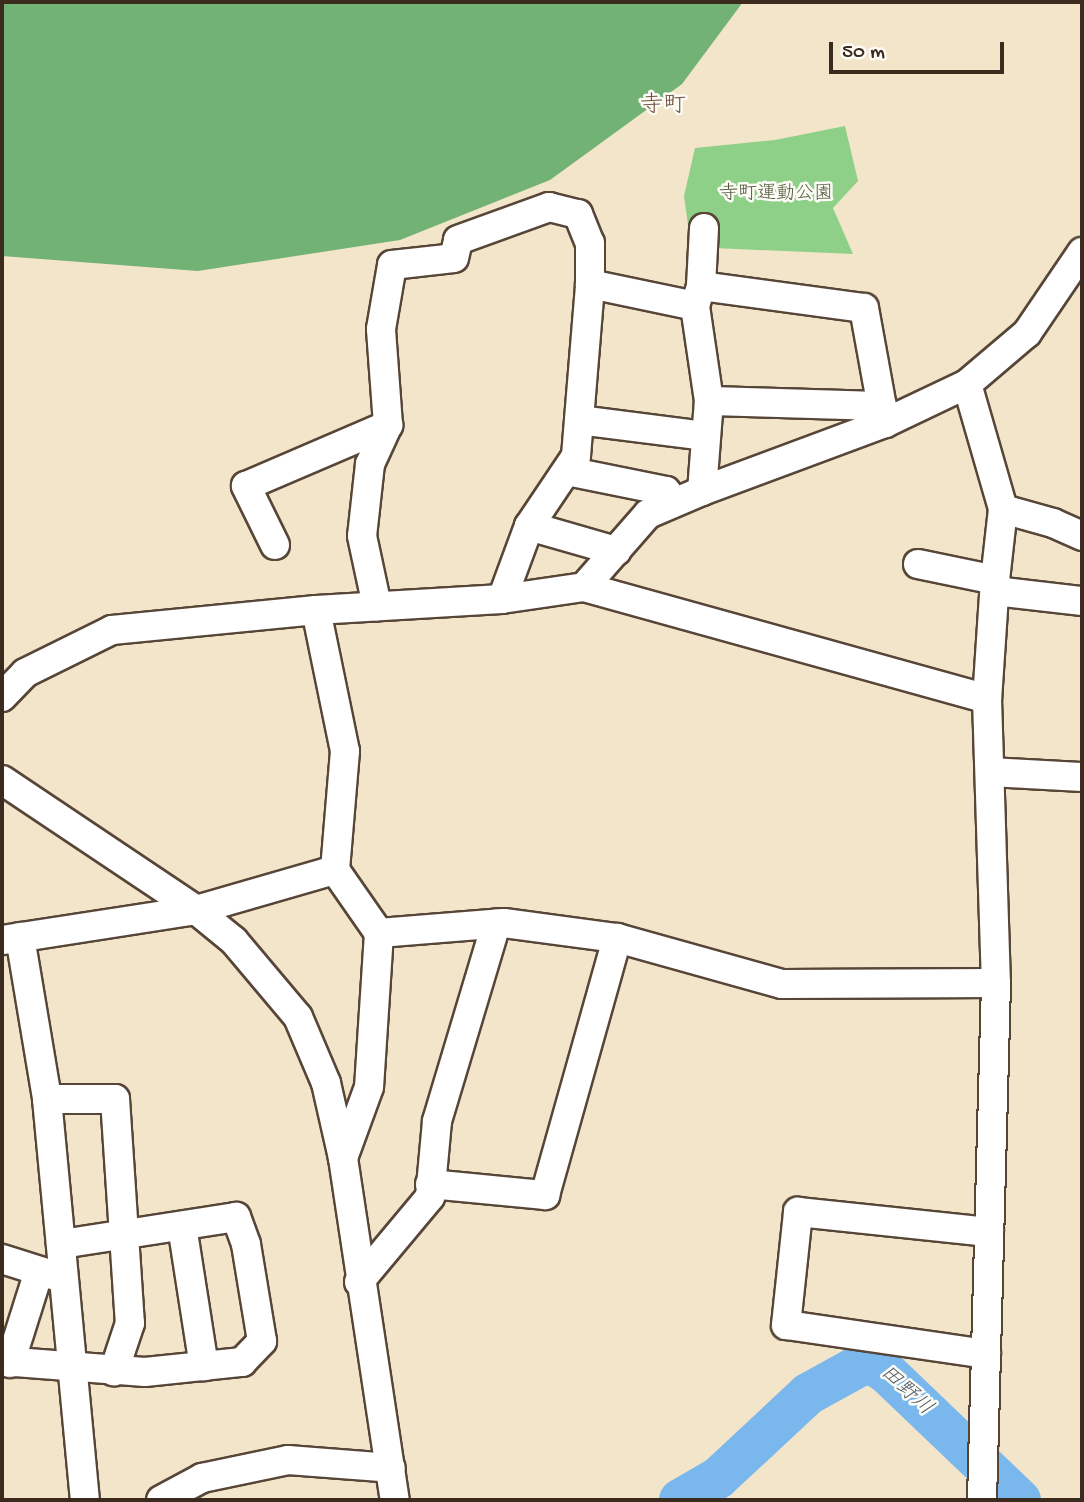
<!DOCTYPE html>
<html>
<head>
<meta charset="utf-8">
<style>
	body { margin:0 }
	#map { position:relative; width:1084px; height:1502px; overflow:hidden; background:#f3e5ca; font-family:"Gochi Hand","Klee One",sans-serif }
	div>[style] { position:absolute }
	.green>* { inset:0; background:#8ed088 }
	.forest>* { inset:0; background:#72b274 }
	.river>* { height:42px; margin:-21px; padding:0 21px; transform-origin:21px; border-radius:21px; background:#79b7ec }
	.roads { filter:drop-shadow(2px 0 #574638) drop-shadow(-2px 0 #574638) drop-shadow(0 2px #574638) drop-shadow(0 -2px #574638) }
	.minor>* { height:28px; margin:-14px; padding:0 14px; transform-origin:14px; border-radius:14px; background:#fff }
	span { translate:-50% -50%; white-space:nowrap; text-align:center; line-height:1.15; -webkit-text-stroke:5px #fdfcf7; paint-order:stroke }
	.park-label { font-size:19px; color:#545c3e }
	.water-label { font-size:21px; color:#515b66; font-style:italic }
	.quarter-label { font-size:23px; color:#755843 }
	.frame { position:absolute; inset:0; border:4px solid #3b2a1e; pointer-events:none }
	.scale { position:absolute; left:829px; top:42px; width:175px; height:32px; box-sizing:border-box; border:4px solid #3b2a1e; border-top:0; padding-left:9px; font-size:21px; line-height:24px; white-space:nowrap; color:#3b2a1e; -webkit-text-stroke:5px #fdfcf7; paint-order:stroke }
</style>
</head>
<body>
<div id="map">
	<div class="green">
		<div style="clip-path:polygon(845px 126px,858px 181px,833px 208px,853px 254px,691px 247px,684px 196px,695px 148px,775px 140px)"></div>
	</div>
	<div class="forest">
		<div style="clip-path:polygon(2px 2px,743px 2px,682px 84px,550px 180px,400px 240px,198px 271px,2px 256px)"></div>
	</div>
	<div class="river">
		<div style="left:680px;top:1500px;width:44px;rotate:-30.1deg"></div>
		<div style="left:718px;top:1478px;width:123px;rotate:-43deg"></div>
		<div style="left:808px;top:1394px;width:68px;rotate:-28.8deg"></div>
		<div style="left:868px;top:1361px;width:22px;rotate:32deg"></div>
		<div style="left:887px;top:1373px;width:184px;rotate:43.7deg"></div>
	</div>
	<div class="roads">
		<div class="minor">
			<div style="left:701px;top:286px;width:58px;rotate:-87deg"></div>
			<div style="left:967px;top:384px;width:130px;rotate:73.9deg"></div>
			<div style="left:1003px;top:509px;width:71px;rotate:96.4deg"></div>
			<div style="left:995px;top:580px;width:119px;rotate:93.8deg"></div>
			<div style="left:987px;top:699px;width:284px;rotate:88.2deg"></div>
			<div style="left:996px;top:983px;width:517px;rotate:91.55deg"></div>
			<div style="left:709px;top:401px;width:96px;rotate:-98.4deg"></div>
			<div style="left:695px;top:306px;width:21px;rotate:-73deg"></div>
			<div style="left:701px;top:286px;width:164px;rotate:7.7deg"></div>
			<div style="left:864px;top:308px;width:117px;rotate:79.7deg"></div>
			<div style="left:579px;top:420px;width:128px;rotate:7.2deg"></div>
			<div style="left:388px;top:425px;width:96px;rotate:-94.2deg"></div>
			<div style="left:381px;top:329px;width:65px;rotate:-80.2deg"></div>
			<div style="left:392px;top:265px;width:62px;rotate:-6.4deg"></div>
			<div style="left:454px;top:258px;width:18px;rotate:-77deg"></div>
			<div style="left:458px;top:240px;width:97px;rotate:-19.9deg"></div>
			<div style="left:549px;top:207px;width:30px;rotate:14deg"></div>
			<div style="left:578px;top:214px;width:31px;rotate:68deg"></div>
			<div style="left:590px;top:243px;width:41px;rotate:90deg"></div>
			<div style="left:567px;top:471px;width:101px;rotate:11.4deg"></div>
			<div style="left:666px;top:491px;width:14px;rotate:51deg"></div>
			<div style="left:702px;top:491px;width:90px;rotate:-85.6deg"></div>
			<div style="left:709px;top:401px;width:173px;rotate:1.7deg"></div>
			<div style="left:1003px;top:509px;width:52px;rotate:15.6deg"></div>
			<div style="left:1053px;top:523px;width:32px;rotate:24deg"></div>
			<div style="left:529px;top:526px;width:91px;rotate:16deg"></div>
			<div style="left:275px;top:545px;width:66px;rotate:-116.2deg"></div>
			<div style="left:246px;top:486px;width:155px;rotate:-23.2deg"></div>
			<div style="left:388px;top:425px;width:43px;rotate:114.8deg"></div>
			<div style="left:370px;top:464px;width:72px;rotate:96.3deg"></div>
			<div style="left:362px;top:536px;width:72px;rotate:77.9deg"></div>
			<div style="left:918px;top:564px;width:79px;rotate:11.7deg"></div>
			<div style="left:584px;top:587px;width:97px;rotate:-48.8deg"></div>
			<div style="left:648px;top:514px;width:59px;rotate:-23.1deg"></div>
			<div style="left:702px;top:491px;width:195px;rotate:-20.4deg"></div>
			<div style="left:885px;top:423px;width:91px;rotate:-25.4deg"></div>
			<div style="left:967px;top:384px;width:79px;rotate:-40.4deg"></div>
			<div style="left:1027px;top:333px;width:98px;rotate:-55.8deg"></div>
			<div style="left:995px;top:591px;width:88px;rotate:6.6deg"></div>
			<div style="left:502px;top:599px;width:78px;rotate:-69.7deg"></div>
			<div style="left:529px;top:526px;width:84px;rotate:-56.1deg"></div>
			<div style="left:576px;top:456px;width:173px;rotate:-85.3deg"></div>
			<div style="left:590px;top:284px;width:107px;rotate:11.8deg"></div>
			<div style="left:316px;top:610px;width:144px;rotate:78.4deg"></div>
			<div style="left:345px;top:751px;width:119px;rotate:94.8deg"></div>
			<div style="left:335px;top:870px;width:77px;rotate:55.1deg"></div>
			<div style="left:379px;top:933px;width:154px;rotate:93.7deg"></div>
			<div style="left:369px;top:1087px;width:76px;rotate:110.1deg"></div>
			<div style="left:2px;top:697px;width:33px;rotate:-46deg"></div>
			<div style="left:25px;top:673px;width:97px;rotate:-26.3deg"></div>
			<div style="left:112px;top:630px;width:205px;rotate:-5.6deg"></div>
			<div style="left:316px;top:610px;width:186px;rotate:-3.4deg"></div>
			<div style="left:502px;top:599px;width:83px;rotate:-8.3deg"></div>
			<div style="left:584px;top:587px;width:418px;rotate:15.5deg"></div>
			<div style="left:990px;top:772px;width:92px;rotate:3.1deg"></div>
			<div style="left:2px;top:780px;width:234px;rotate:33.8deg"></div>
			<div style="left:196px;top:910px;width:49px;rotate:39.2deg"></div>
			<div style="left:234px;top:941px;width:99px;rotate:49.9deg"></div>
			<div style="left:298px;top:1017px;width:72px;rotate:67deg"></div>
			<div style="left:326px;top:1083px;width:77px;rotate:77.2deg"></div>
			<div style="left:343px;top:1158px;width:346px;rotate:81.4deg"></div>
			<div style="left:379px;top:933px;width:125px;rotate:-4.6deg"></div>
			<div style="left:504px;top:923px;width:114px;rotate:7.6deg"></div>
			<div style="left:617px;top:938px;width:171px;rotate:15.6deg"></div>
			<div style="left:782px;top:984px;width:214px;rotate:-0.3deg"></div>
			<div style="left:20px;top:937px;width:164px;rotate:80.5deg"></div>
			<div style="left:47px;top:1099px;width:403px;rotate:84.6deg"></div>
			<div style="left:3px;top:940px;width:195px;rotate:-8.8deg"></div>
			<div style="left:196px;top:910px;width:145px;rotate:-16.1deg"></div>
			<div style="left:47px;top:1099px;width:68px"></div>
			<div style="left:115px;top:1099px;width:225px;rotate:86.2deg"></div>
			<div style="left:130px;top:1323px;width:51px;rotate:108.4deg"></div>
			<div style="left:430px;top:1184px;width:116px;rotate:5.5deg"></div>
			<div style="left:545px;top:1195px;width:267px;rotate:-74.3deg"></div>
			<div style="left:182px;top:1226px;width:142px;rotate:81.1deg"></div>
			<div style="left:2px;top:1259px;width:57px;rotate:17.5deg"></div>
			<div style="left:359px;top:1282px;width:111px;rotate:-50.1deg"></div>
			<div style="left:430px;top:1197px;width:76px;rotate:-84.7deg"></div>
			<div style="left:437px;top:1121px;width:206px;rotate:-73.3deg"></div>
			<div style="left:986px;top:1354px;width:202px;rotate:-171.7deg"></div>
			<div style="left:786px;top:1325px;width:114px;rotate:-83.9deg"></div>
			<div style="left:798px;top:1212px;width:192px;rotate:6deg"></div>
			<div style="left:2px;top:1361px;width:143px;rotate:4.4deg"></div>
			<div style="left:145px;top:1372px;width:98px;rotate:-5.9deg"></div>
			<div style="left:242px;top:1362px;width:29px;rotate:-46deg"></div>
			<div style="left:262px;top:1341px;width:98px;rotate:-99.4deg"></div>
			<div style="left:246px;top:1244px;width:29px;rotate:-110deg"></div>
			<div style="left:236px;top:1217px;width:177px;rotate:171.2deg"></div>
			<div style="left:10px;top:1363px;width:96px;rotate:-72.5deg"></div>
			<div style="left:161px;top:1500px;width:47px;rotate:-28.2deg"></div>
			<div style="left:202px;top:1478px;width:88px;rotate:-11.8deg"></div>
			<div style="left:288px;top:1460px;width:103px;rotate:4.4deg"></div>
		</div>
	</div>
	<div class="park-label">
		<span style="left:776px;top:195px">寺町運動公園</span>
	</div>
	<div class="water-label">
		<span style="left:905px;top:1392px;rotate:42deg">田野川</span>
	</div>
	<div class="quarter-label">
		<span style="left:663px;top:107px">寺町</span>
	</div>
	<div class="frame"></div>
	<div class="scale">50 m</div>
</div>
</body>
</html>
